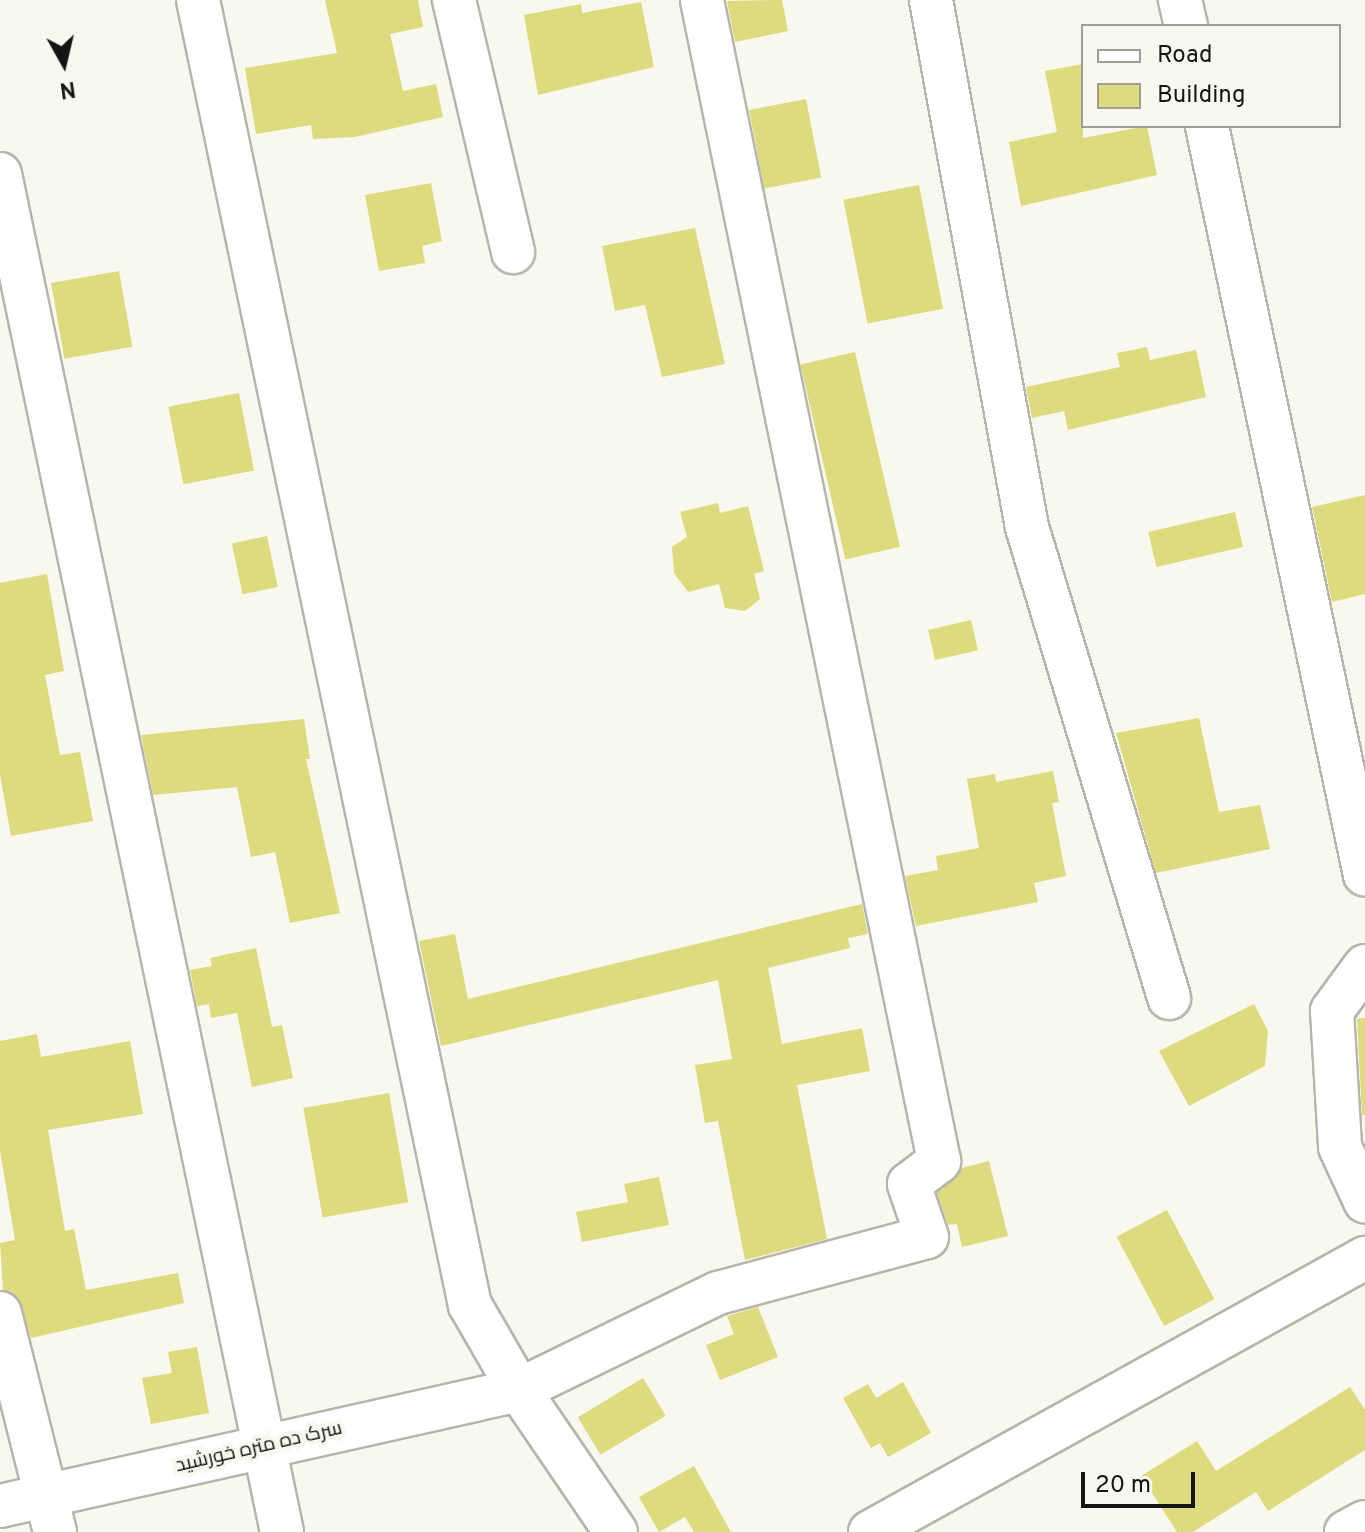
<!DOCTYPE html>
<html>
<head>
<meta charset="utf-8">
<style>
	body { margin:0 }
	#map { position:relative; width:1365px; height:1532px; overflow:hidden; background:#f8f8ef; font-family:Overpass,Cairo,sans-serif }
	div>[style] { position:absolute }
	.building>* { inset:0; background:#deda7e; transform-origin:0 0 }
	.roads { filter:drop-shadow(2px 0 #b5b5ac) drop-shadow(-2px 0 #b5b5ac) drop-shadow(0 2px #b5b5ac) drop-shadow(0 -2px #b5b5ac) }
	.minor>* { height:42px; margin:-21px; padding:0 21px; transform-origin:21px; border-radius:21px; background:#fff }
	span { translate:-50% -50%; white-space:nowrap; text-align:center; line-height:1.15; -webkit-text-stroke:8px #f8f8ef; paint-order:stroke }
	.street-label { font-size:20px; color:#161513 }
	.legend { position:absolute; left:1081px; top:24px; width:260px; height:104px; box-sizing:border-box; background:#f8f8ef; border:2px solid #9e9d97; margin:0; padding:10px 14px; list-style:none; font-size:24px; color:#161513 }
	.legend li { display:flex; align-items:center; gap:16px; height:40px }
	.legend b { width:40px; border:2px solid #9e9d97 }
	.north { position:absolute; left:24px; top:24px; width:80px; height:80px; -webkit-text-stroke:6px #f8f8ef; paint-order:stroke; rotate:172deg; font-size:22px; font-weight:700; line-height:32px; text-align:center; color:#161513 }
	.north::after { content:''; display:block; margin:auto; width:28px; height:36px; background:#161513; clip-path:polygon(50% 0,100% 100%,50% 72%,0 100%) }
	.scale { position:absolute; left:1081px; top:1472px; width:114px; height:36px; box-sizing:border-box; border:4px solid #161513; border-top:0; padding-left:10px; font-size:24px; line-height:28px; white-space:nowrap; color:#161513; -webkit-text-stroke:6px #f8f8ef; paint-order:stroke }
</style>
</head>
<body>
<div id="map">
	<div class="building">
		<div style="clip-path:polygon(325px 0,418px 0,423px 27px,390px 34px,403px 91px,436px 84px,443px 117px,355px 137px,313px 139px,311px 125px,256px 134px,245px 68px,337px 53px)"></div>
		<div style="clip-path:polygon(782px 0,788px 31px,735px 42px,727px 1px)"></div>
		<div style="clip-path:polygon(641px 2px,654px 67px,538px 95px,524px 15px,581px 4px,582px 13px)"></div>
		<div style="clip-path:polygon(1083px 64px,1083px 138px,1147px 126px,1157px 175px,1021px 206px,1009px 142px,1057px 132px,1045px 71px)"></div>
		<div style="left:806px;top:99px;width:80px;height:58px;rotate:79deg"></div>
		<div style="clip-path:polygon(431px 183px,442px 241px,422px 246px,425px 263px,379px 271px,365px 195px)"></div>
		<div style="left:919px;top:185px;width:126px;height:77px;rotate:79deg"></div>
		<div style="clip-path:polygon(695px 228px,725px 364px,662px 377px,645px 305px,615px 311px,602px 246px)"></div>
		<div style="left:119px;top:271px;width:77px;height:69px;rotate:80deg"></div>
		<div style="clip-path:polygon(1147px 347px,1150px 360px,1196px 350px,1206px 397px,1068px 430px,1064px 411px,1032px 418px,1026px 387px,1120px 367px,1117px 353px)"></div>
		<div style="left:855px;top:352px;width:200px;height:56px;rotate:77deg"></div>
		<div style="left:239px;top:393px;width:79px;height:72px;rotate:79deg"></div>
		<div style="clip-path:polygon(1365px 495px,1365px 594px,1332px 602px,1312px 507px)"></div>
		<div style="clip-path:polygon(718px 503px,720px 513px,748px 506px,764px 571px,754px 574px,760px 599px,745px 611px,725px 608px,719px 584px,688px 592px,674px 573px,672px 547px,687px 537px,680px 512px)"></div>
		<div style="left:1235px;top:512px;width:36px;height:89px;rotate:77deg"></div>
		<div style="left:267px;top:536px;width:52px;height:36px;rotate:78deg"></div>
		<div style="clip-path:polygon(47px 574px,64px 671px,45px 675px,60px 755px,80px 752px,93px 821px,11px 836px,0 775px,0 583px)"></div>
		<div style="left:971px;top:620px;width:31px;height:44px;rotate:77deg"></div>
		<div style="clip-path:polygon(1199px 718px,1219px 812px,1260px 805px,1270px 849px,1156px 873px,1116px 733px)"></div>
		<div style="clip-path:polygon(304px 719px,310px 759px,306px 759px,340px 913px,290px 923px,275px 852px,251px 857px,237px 787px,153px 795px,141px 735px)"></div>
		<div style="clip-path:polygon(1053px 771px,1059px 802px,1052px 803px,1066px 876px,1034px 883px,1038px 902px,916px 926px,905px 876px,938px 870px,936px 856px,979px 848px,967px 779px,995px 774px,996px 782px)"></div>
		<div style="clip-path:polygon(862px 904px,868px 934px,848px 938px,850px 948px,768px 968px,782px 1044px,862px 1028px,870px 1071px,797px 1085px,827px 1239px,745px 1260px,718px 1121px,705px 1123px,695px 1065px,732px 1059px,718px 980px,441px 1046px,419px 941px,455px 934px,468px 999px)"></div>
		<div style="clip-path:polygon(256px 948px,272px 1027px,282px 1025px,293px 1078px,252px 1087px,237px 1013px,211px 1018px,209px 1004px,197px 1006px,190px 970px,212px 966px,210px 958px)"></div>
		<div style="clip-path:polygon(1254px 1004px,1268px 1031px,1265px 1066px,1189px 1106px,1159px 1051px)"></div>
		<div style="clip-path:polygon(1365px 1018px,1365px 1115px,1362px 1115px,1357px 1019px)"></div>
		<div style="clip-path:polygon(37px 1034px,41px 1057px,130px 1041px,143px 1114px,48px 1130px,65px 1231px,74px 1229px,86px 1290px,178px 1273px,184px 1303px,31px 1338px,18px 1297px,3px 1290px,0 1243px,15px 1240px,0 1151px,0 1041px)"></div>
		<div style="left:389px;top:1093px;width:111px;height:87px;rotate:80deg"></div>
		<div style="clip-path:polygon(989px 1161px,1008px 1236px,962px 1247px,957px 1224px,948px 1225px,937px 1193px,962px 1168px)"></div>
		<div style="clip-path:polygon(659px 1177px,669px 1225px,582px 1242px,576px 1212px,628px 1202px,624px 1184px)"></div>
		<div style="left:1167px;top:1210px;width:101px;height:57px;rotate:62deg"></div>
		<div style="clip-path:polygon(758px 1307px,778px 1357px,720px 1380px,706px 1345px,734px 1334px,727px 1316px)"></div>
		<div style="clip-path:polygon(197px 1347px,209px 1413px,151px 1424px,142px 1378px,172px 1373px,168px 1352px)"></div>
		<div style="left:643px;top:1378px;width:44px;height:76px;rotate:59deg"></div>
		<div style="clip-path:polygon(903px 1382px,931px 1433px,888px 1457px,880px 1443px,871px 1448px,843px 1398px,868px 1384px,876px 1398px)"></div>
		<div style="clip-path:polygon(1350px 1387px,1365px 1410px,1365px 1450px,1268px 1511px,1256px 1492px,1193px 1532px,1177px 1532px,1141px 1476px,1197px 1441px,1216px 1471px)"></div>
		<div style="clip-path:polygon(694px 1466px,731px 1532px,694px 1532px,685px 1517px,659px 1532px,639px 1497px)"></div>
	</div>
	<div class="roads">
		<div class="minor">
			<div style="left:198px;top:0;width:1333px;rotate:78.23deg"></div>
			<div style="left:470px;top:1305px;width:98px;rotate:60deg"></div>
			<div style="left:519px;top:1390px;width:172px;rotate:55.7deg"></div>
			<div style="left:454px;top:0;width:259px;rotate:76.8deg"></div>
			<div style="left:931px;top:0;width:536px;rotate:79.68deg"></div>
			<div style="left:1027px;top:527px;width:492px;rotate:73.2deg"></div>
			<div style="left:1180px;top:0;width:27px;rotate:77deg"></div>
			<div style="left:1207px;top:126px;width:765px;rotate:78.09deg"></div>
			<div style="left:0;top:174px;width:1387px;rotate:78.27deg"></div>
			<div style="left:1365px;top:966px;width:56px;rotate:126.3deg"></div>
			<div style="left:1332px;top:1011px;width:136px;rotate:86.6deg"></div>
			<div style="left:1340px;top:1147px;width:60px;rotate:65.2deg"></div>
			<div style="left:0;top:1313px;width:226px;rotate:75.9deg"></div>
			<div style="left:0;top:1506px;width:532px;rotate:-12.6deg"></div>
			<div style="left:519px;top:1390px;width:221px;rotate:-26deg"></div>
			<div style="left:718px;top:1293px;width:216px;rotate:-15deg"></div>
			<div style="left:927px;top:1237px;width:56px;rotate:-108.8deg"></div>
			<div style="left:909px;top:1184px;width:38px;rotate:-37deg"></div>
			<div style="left:939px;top:1161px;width:1185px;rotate:-101.54deg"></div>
			<div style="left:870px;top:1532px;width:566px;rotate:-28.97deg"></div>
			<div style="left:1346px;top:1532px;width:21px;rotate:-28deg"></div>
		</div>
	</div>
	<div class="street-label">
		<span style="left:259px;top:1448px;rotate:-13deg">سرک ده متره خورشید</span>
	</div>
	<ul class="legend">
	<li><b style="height:10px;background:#fff"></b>Road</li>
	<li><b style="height:22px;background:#deda7e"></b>Building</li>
	</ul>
	<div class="north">N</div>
	<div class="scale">20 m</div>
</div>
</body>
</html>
